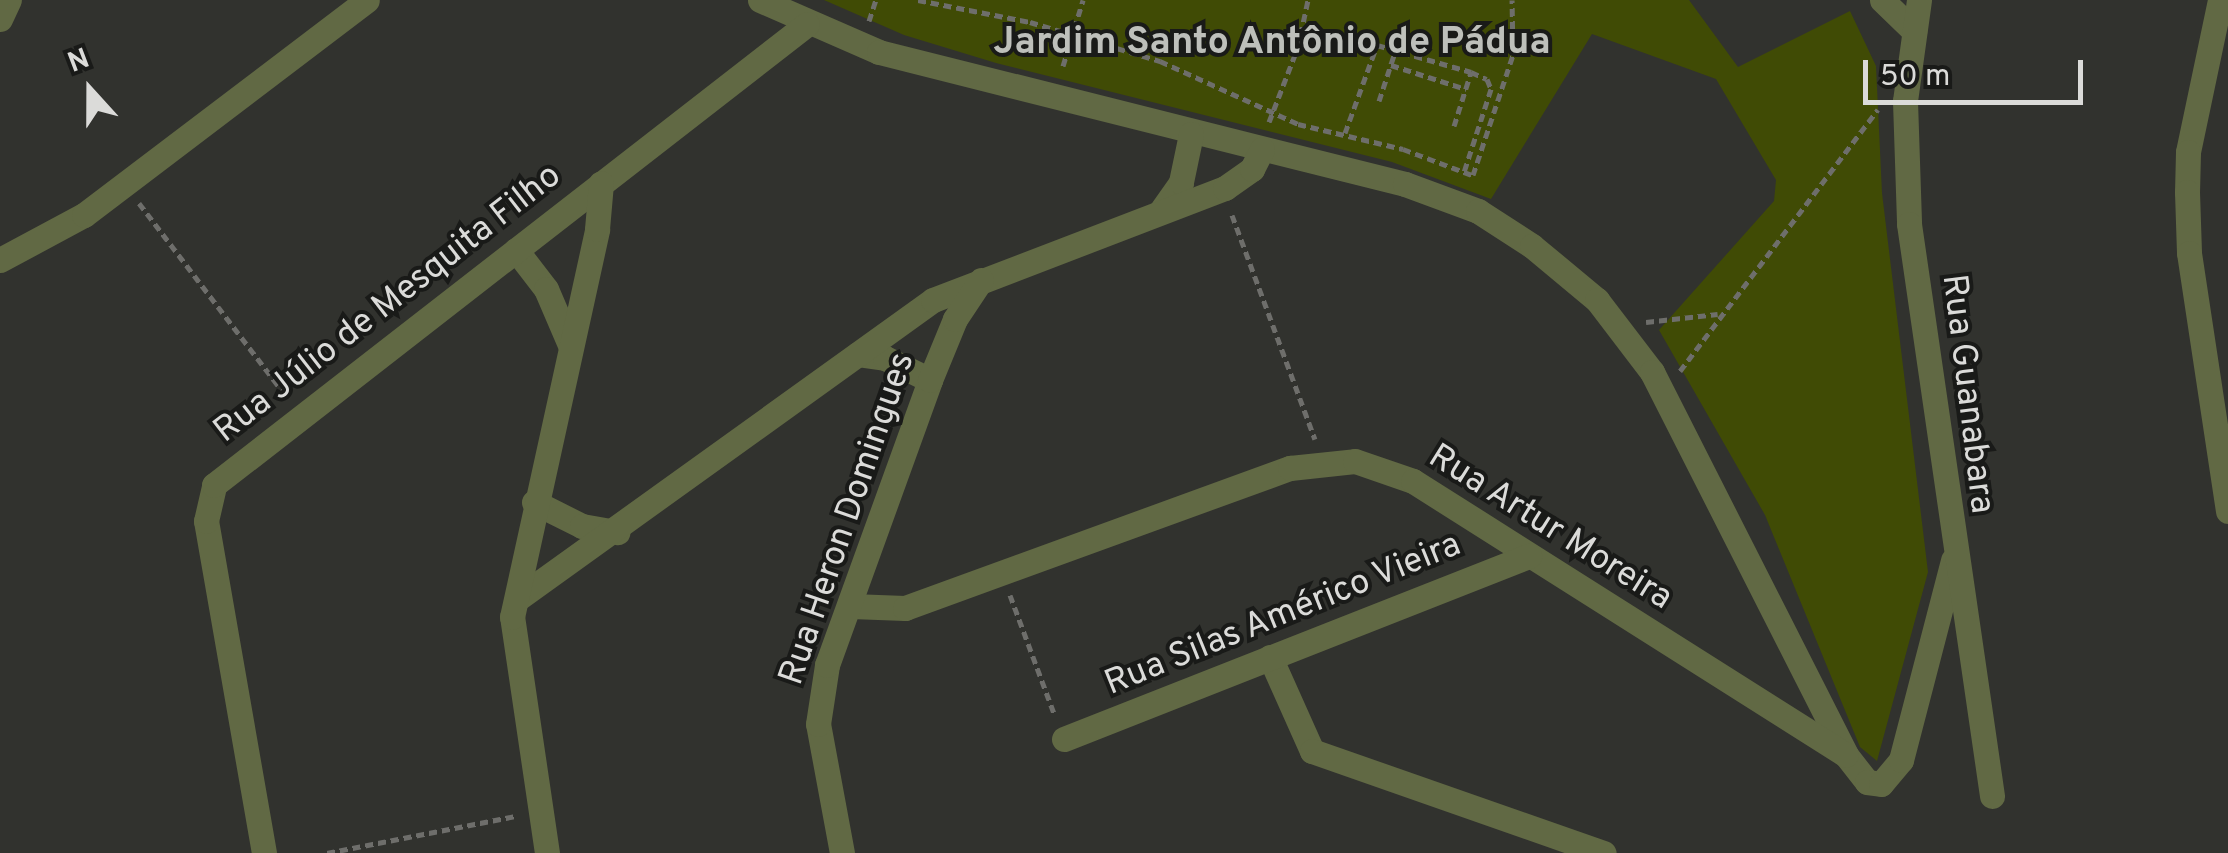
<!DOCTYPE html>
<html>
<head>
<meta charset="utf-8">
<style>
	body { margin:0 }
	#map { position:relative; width:2228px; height:853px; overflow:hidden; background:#31322e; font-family:Overpass,sans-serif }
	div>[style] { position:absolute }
	.green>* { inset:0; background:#404b05 }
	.path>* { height:5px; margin-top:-2.5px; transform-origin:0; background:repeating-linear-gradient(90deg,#6e6e6b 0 8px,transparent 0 13px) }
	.minor>* { height:25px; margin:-12.5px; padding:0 12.5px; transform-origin:12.5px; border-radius:12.5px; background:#616944 }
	span { translate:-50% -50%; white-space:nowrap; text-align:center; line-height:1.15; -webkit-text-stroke:8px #191a18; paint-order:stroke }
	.street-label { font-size:35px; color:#dbdbd9 }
	.neighbourhood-label { font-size:38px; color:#bec0bb; font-weight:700 }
	.north { position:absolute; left:40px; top:40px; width:100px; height:100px; -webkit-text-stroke:8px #191a18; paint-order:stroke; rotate:339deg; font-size:28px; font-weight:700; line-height:40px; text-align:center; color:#dbdbd9 }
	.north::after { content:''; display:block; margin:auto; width:35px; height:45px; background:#dbdbd9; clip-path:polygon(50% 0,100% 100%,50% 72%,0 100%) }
	.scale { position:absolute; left:1863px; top:60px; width:220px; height:45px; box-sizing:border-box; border:5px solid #dbdbd9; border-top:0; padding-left:12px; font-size:30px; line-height:35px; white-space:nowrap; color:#dbdbd9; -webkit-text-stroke:8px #191a18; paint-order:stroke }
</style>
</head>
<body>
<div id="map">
	<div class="green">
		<div style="clip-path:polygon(824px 0,1689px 0,1738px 67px,1850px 11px,1876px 66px,1882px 193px,1928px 572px,1877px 761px,1860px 747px,1765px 515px,1659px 330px,1774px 201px,1776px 180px,1716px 79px,1592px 34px,1491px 199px,1392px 162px,996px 63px,904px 35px)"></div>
	</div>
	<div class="path">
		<div style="left:918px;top:0;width:114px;rotate:11.1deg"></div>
		<div style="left:1030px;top:22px;width:136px;rotate:16.7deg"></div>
		<div style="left:1160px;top:61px;width:152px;rotate:24.5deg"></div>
		<div style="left:1298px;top:124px;width:108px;rotate:13.4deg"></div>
		<div style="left:1403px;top:149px;width:74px;rotate:20.6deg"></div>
		<div style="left:869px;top:21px;width:22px;rotate:-72deg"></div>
		<div style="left:1391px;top:65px;width:79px;rotate:17.7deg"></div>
		<div style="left:1063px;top:66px;width:69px;rotate:-73.1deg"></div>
		<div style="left:1379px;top:101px;width:55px;rotate:-71.9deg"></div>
		<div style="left:1269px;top:122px;width:80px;rotate:-68.9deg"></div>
		<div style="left:1298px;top:47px;width:48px;rotate:-78deg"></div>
		<div style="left:1454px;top:126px;width:57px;rotate:-72.5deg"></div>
		<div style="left:1345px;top:133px;width:94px;rotate:-70deg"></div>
		<div style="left:1377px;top:45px;width:98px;rotate:16deg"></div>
		<div style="left:1471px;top:72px;width:17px;rotate:24deg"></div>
		<div style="left:1487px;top:79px;width:11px;rotate:68deg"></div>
		<div style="left:1491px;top:89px;width:87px;rotate:108deg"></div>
		<div style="left:1473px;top:175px;width:126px;rotate:-71.6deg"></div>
		<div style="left:1513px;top:55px;width:55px;rotate:-91deg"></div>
		<div style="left:139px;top:203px;width:244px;rotate:52.7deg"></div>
		<div style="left:1232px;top:215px;width:239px;rotate:69.7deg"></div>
		<div style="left:1646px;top:322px;width:72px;rotate:-6.3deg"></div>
		<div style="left:1680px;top:371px;width:328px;rotate:-52.9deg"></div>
		<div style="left:1010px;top:595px;width:129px;rotate:69.6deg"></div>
		<div style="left:327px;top:853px;width:192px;rotate:-11.1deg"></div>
	</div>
	<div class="minor">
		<div style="left:760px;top:0;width:130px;rotate:23.6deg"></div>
		<div style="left:879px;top:52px;width:542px;rotate:14.09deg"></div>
		<div style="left:1405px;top:184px;width:78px;rotate:20.3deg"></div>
		<div style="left:1478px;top:211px;width:64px;rotate:32.9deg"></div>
		<div style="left:1532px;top:246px;width:85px;rotate:39.7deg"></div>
		<div style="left:1597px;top:300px;width:91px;rotate:52.6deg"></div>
		<div style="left:1652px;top:372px;width:429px;rotate:63.1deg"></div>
		<div style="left:1846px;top:755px;width:34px;rotate:52deg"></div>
		<div style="left:1867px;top:782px;width:14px;rotate:8deg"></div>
		<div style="left:1881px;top:784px;width:31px;rotate:-50deg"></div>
		<div style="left:1901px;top:760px;width:207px;rotate:-75.4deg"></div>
		<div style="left:1882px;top:0;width:45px;rotate:44.1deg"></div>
		<div style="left:1919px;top:0;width:102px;rotate:97.9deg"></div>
		<div style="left:1905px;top:101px;width:123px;rotate:88.1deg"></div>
		<div style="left:1909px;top:224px;width:578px;rotate:81.74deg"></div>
		<div style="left:2220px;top:0;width:155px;rotate:101.9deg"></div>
		<div style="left:2188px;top:152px;width:40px;rotate:91.4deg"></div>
		<div style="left:2187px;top:192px;width:61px;rotate:88.1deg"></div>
		<div style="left:2189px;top:253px;width:261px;rotate:81.4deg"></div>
		<div style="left:0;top:19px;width:21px;rotate:-65deg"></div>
		<div style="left:1161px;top:211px;width:35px;rotate:-55deg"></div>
		<div style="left:1181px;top:182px;width:49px;rotate:-78.2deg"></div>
		<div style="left:516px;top:250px;width:49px;rotate:52.4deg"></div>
		<div style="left:546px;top:289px;width:61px;rotate:66.8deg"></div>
		<div style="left:0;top:260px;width:95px;rotate:-28.2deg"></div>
		<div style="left:84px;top:215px;width:355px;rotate:-37.2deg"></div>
		<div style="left:858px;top:354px;width:27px;rotate:8deg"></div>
		<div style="left:885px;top:358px;width:50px;rotate:26.1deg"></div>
		<div style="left:534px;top:502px;width:54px;rotate:26.6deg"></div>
		<div style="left:582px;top:526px;width:36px;rotate:10deg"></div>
		<div style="left:517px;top:599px;width:512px;rotate:-35.71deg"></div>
		<div style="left:933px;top:300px;width:313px;rotate:-21deg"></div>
		<div style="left:1225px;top:188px;width:33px;rotate:-35deg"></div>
		<div style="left:1252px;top:169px;width:22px;rotate:-63deg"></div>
		<div style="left:851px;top:606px;width:54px;rotate:2.1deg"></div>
		<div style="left:905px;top:608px;width:410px;rotate:-20deg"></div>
		<div style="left:1290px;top:468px;width:65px;rotate:-6.1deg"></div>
		<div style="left:1355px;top:461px;width:61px;rotate:19deg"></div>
		<div style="left:1413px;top:481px;width:512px;rotate:32.33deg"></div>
		<div style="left:1270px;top:657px;width:103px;rotate:65.9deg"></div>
		<div style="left:1312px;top:751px;width:309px;rotate:19.3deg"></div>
		<div style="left:1064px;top:739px;width:500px;rotate:-21.5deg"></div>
		<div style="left:264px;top:853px;width:337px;rotate:-99.9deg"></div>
		<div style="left:206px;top:521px;width:37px;rotate:-77deg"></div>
		<div style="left:214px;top:485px;width:751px;rotate:-37.86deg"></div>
		<div style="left:547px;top:853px;width:239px;rotate:-98.4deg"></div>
		<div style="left:512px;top:617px;width:397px;rotate:-77.6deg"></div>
		<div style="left:597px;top:229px;width:46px;rotate:-85deg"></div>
		<div style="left:842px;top:853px;width:131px;rotate:-100.5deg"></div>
		<div style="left:818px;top:724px;width:60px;rotate:-81.3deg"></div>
		<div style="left:827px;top:665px;width:303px;rotate:-70.1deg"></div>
		<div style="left:930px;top:380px;width:66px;rotate:-67.7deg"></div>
		<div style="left:955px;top:319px;width:47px;rotate:-56.3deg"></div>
	</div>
	<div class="street-label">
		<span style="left:388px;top:304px;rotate:-38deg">Rua Júlio de Mesquita Filho</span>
		<span style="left:1967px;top:394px;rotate:83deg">Rua Guanabara</span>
		<span style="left:848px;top:519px;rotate:-71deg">Rua Heron Domingues</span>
		<span style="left:1550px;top:528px;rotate:32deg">Rua Artur Moreira</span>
		<span style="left:1283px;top:615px;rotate:-22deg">Rua Silas Américo Vieira</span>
	</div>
	<div class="neighbourhood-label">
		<span style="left:1272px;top:44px">Jardim Santo Antônio de Pádua</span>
	</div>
	<div class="north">N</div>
	<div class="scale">50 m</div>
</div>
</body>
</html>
